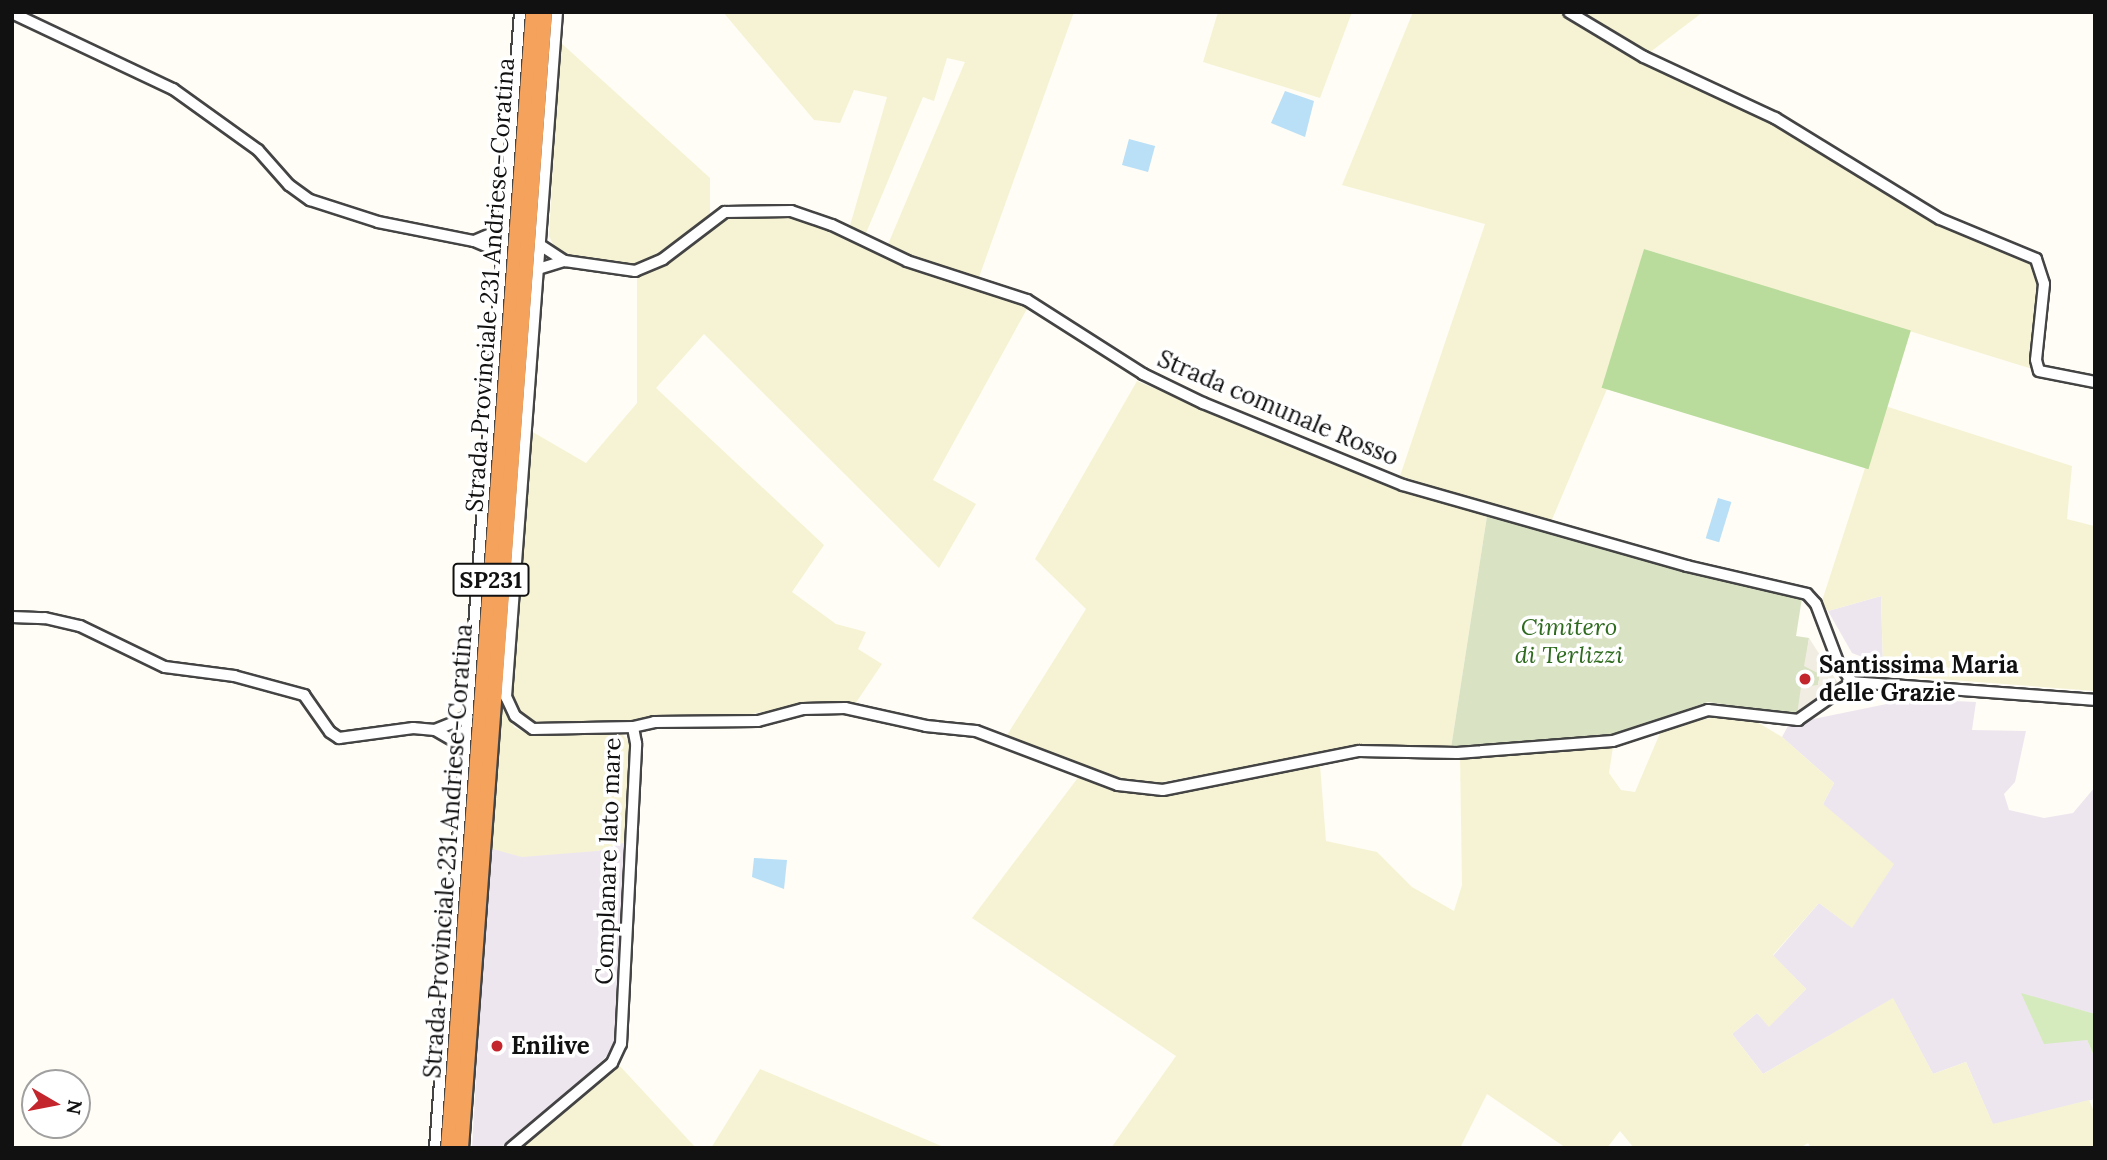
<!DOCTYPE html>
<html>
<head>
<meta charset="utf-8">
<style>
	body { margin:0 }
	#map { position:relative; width:2107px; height:1160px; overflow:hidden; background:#fffdf5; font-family:Lora,serif }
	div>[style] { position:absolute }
	.industrial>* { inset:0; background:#eee6ef }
	.farmland>* { inset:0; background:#f6f3d4 }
	.green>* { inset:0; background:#d5ebbd }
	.forest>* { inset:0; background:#b9dc9c; transform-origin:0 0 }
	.cemetery>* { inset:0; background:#d9e3c4 }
	.plaza>* { inset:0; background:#f1ede2 }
	.water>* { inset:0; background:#b9e0f7; transform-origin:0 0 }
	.roads { filter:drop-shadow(2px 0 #444) drop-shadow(-2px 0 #444) drop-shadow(0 2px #444) drop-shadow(0 -2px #444) }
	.minor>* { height:10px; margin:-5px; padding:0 5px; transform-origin:5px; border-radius:5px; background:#fff }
	.highway>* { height:14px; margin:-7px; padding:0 7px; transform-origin:7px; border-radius:7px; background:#f5a25d }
	.dots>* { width:19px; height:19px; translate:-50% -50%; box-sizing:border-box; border:4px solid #fff; border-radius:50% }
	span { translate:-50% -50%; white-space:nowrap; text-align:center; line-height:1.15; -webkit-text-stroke:7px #fff; paint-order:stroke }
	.shield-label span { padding:2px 5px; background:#fff; border:2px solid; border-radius:5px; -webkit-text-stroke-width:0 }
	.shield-label { font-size:23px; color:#111; font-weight:700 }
	.street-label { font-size:24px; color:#111 }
	.park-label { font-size:24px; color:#2f6b1f; font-style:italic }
	.poi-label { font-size:24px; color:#111; font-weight:700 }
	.left { translate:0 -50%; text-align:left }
	.frame { position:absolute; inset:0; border:14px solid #111; pointer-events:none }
	.north { position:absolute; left:21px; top:1069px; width:70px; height:70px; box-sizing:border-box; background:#fff; border:2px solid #a0a0a0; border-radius:50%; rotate:100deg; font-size:19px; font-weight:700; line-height:28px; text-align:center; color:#111 }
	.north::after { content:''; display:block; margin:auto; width:24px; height:32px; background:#c4262e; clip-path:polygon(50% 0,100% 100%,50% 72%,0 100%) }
</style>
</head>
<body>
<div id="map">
	<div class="industrial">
		<div style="clip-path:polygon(1881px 596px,1883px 665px,1852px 653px,1828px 611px)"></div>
		<div style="clip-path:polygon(1911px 699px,1976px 702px,1972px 730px,2026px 731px,2015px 782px,2004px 794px,2009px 810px,2044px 818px,2073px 813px,2095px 787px,2095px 1014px,2022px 994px,2087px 1040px,2095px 1058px,2095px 1099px,1993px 1125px,1966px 1062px,1933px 1074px,1893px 999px,1763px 1074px,1732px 1034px,1757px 1013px,1769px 1026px,1806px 989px,1773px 956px,1819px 903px,1852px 927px,1823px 804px,1834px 783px,1782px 737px,1789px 724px)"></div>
		<div style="clip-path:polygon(625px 842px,619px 1033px,614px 1050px,504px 1148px,472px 1148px,489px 848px,597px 851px)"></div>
	</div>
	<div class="farmland">
		<div style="clip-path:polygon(723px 12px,1074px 12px,978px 280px,886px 249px,965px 62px,947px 58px,934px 101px,923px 97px,864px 238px,849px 229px,887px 97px,854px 90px,840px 123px,814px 120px)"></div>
		<div style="clip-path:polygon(1218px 12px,1352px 12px,1320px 98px,1203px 62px)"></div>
		<div style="clip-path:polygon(1413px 12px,1703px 12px,1645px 56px,1775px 118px,1866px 176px,2042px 267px,2039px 371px,1644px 249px,1607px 389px,1551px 522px,1400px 476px,1485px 224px,1342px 185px)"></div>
		<div style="clip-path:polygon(560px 42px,710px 178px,710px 218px,647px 260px,625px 267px,566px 256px,555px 248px,549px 236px)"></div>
		<div style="clip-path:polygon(789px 215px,857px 241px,890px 261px,1028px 307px,933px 480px,976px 504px,939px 568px,704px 334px,656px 388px,824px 545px,792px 592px,836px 624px,866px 632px,858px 649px,882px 664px,855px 704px,787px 707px,741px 716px,539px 726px,529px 720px,516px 710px,511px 691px,531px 431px,586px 463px,637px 403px,637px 274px,653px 269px,733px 216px)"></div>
		<div style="clip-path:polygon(1137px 381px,1368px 479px,1487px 516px,1451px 748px,1363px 746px,1145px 785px,1112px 779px,1007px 735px,1086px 609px,1035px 559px)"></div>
		<div style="clip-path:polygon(1885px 406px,2072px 466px,2067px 519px,2094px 526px,2095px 691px,1912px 677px,1883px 665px,1881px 596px,1828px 611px,1821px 604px)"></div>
		<div style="clip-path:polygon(502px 700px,514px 727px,531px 736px,611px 733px,623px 735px,631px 744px,625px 842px,597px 851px,522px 857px,489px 848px)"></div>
		<div style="clip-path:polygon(1724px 716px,1747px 716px,1782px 737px,1834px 783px,1823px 804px,1894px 864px,1852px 928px,1819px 903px,1773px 955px,1806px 989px,1769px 1027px,1757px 1013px,1732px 1034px,1763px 1074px,1893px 998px,1933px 1074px,1966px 1062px,1993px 1124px,2089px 1100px,2095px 1114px,2095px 1148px,1811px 1148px,1808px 1143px,1800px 1148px,1634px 1148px,1620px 1131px,1607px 1148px,1566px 1148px,1487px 1094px,1460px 1148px,1111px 1148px,1176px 1056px,972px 918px,1083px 771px,1118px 785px,1163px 790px,1320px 765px,1326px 841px,1377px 852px,1412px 887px,1454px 911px,1462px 885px,1460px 756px,1613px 747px,1609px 773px,1621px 790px,1635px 792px,1663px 726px)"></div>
		<div style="clip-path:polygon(618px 1064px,696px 1148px,522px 1148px)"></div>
		<div style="clip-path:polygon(760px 1069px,812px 1091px,946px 1148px,711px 1148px)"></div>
	</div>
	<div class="green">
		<div style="clip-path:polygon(2021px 993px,2095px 1014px,2095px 1058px,2087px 1040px,2044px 1044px)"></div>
	</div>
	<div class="forest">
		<div style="left:1644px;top:249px;width:279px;height:145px;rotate:17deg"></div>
	</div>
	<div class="cemetery">
		<div style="clip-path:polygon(1487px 516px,1802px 598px,1796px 636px,1809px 638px,1805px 666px,1820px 674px,1818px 685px,1797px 715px,1708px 702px,1607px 736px,1451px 748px)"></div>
	</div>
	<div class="plaza">
		<div style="clip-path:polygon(1809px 638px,1838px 683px,1797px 715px,1801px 687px,1818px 685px,1820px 674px,1804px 666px)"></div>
	</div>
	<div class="water">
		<div style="clip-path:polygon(1285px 91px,1314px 101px,1305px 137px,1271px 123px)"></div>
		<div style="left:1129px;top:139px;width:27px;height:27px;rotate:15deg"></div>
		<div style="left:1718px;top:498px;width:14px;height:42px;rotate:17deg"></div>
		<div style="clip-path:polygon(754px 858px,787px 860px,784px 889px,752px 877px)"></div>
	</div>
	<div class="roads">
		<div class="minor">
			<div style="left:1569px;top:12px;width:87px;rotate:31deg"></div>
			<div style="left:1644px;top:57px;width:145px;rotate:25deg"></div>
			<div style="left:1775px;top:118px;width:193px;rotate:31.5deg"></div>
			<div style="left:1940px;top:219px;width:104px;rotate:22.6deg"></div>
			<div style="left:2036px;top:259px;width:26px;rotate:72deg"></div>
			<div style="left:2044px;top:284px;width:76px;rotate:96deg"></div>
			<div style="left:2036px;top:360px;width:11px;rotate:75deg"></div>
			<div style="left:2039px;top:371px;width:57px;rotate:11.1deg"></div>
			<div style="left:12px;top:13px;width:178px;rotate:25.3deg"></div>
			<div style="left:173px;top:89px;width:105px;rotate:35.7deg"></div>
			<div style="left:258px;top:150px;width:47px;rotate:48.5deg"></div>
			<div style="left:289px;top:185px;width:26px;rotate:36deg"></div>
			<div style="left:310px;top:200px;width:71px;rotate:17.9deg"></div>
			<div style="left:378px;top:222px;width:98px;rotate:11.2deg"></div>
			<div style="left:474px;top:241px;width:30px;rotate:23deg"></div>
			<div style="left:474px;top:241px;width:33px;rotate:-23deg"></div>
			<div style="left:540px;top:245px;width:30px;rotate:33deg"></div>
			<div style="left:565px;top:261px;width:71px;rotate:8.1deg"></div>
			<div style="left:635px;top:271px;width:30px;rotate:-23deg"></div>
			<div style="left:663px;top:259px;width:78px;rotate:-37.2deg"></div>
			<div style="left:725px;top:212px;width:66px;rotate:-0.9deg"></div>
			<div style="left:791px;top:211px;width:43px;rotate:18.9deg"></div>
			<div style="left:832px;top:225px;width:83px;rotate:25.6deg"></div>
			<div style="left:907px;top:261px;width:126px;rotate:18deg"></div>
			<div style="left:1027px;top:300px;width:138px;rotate:32.5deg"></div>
			<div style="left:1143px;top:374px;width:67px;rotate:25.8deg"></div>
			<div style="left:1203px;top:403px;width:216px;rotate:22.3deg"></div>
			<div style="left:1403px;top:485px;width:295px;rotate:15.9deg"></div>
			<div style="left:1687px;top:566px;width:123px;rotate:13.1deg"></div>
			<div style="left:1807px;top:594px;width:13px;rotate:48deg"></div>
			<div style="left:1816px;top:604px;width:62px;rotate:69.2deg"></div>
			<div style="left:1838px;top:662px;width:24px;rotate:55deg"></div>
			<div style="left:538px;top:269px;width:28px;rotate:-17deg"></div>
			<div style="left:12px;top:617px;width:33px;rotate:2deg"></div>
			<div style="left:45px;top:618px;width:36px;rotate:13deg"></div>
			<div style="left:80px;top:626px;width:94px;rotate:25.8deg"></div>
			<div style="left:165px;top:667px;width:70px;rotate:7.4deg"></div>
			<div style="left:234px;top:676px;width:73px;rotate:15.2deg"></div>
			<div style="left:304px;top:695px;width:45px;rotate:54.9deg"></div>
			<div style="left:330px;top:732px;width:11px;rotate:34deg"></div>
			<div style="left:339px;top:738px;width:75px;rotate:-7.7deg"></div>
			<div style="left:413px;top:728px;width:22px;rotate:5deg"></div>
			<div style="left:435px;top:730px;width:34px;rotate:30deg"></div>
			<div style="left:1852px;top:682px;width:244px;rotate:4.2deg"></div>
			<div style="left:633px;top:727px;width:22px;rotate:-13deg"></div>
			<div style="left:654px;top:722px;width:104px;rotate:-0.6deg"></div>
			<div style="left:758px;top:721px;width:47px;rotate:-14.9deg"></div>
			<div style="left:803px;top:709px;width:42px;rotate:-1.4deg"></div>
			<div style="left:845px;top:708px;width:83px;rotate:12.5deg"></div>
			<div style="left:926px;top:726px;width:50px;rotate:5.7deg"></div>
			<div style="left:976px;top:731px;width:152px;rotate:20.8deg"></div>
			<div style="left:1118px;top:785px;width:45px;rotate:6.3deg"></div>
			<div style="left:1163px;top:790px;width:200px;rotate:-11.3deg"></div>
			<div style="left:1359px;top:751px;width:98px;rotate:1.2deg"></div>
			<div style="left:1457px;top:753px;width:156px;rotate:-4.4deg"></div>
			<div style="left:1613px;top:741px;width:100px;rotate:-18.1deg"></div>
			<div style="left:1708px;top:710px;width:91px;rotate:6.3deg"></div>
			<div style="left:1798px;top:720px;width:66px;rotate:-35.1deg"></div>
			<div style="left:435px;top:730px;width:35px;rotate:-22deg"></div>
			<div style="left:435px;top:1148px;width:1139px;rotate:-85.72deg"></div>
			<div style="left:511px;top:1148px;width:132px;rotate:-40.1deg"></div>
			<div style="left:612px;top:1063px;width:21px;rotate:-65deg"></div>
			<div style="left:621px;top:1044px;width:301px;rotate:-87.1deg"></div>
			<div style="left:636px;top:743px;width:16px;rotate:-101deg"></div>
			<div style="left:633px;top:727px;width:100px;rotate:178.9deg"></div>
			<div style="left:533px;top:729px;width:22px;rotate:-144deg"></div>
			<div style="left:515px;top:716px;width:21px;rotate:-115deg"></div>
			<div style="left:506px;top:697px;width:687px;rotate:-85.74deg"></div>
		</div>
		<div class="highway">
			<div style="left:448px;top:1148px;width:1139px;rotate:-85.72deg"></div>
			<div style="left:461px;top:1148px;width:1139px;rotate:-85.77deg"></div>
		</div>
	</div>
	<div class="dots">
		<div style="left:1805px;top:679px;background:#c4262e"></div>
		<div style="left:497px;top:1046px;background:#c4262e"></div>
	</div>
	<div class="shield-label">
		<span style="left:491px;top:580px">SP231</span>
	</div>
	<div class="street-label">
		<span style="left:490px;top:285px;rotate:-86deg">Strada Provinciale 231 Andriese-Coratina</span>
		<span style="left:1278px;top:408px;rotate:23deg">Strada comunale Rosso</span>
		<span style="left:448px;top:851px;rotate:-86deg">Strada Provinciale 231 Andriese-Coratina</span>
		<span style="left:608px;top:861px;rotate:-88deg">Complanare lato mare</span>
	</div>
	<div class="park-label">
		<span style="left:1569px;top:641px">Cimitero<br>di Terlizzi</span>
	</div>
	<div class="poi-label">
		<span class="left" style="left:1819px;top:679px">Santissima Maria<br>delle Grazie</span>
		<span class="left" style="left:511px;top:1046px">Enilive</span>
	</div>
	<div class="frame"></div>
	<div class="north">N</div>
</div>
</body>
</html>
